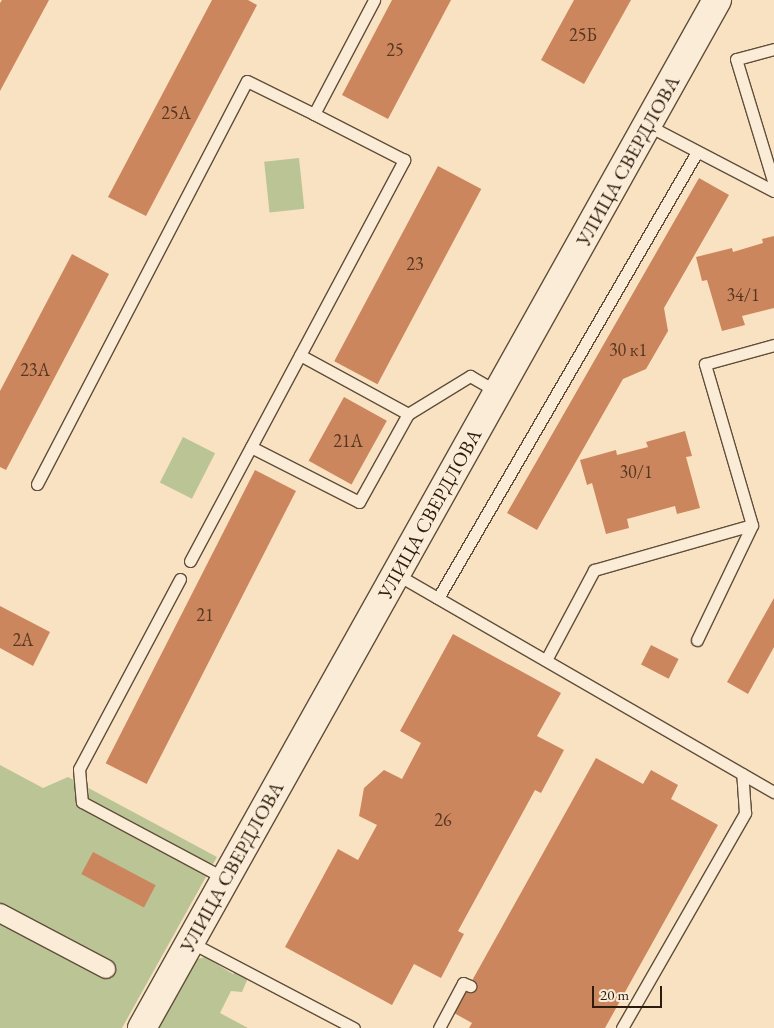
<!DOCTYPE html>
<html>
<head>
<meta charset="utf-8">
<style>
	body { margin:0 }
	#map { position:relative; width:774px; height:1028px; overflow:hidden; background:#f9e2c2; font-family:"EB Garamond",serif }
	div>[style] { position:absolute }
	.green>* { inset:0; background:#bbc495; transform-origin:0 0 }
	.building>* { inset:0; background:#cc865d; transform-origin:0 0 }
	.roads { filter:drop-shadow(1px 0 #604e3a) drop-shadow(-1px 0 #604e3a) drop-shadow(0 1px #604e3a) drop-shadow(0 -1px #604e3a) }
	.service>* { height:11px; margin:-5.5px; padding:0 5.5px; transform-origin:5.5px; border-radius:5.5px; background:#fbecd7 }
	.pedestrian>* { height:18px; margin:-9px; padding:0 9px; transform-origin:9px; border-radius:9px; background:#fbecd7 }
	.tertiary>* { height:28px; margin:-14px; padding:0 14px; transform-origin:14px; border-radius:14px; background:#fbecd7 }
	span { translate:-50% -50%; white-space:nowrap; text-align:center; line-height:1.15; -webkit-text-stroke:4px #fbecd7; paint-order:stroke }
	.number-label { font-size:18px; color:#553621 }
	.number-label span { -webkit-text-stroke-width:0 }
	.street-label { font-size:20px; color:#2d1c0d }
	.scale { position:absolute; left:592px; top:986px; width:70px; height:22px; box-sizing:border-box; border:2px solid #2d1c0d; border-top:0; padding-left:6px; font-size:15px; line-height:18px; white-space:nowrap; color:#2d1c0d; -webkit-text-stroke:4px #fbecd7; paint-order:stroke }
</style>
</head>
<body>
<div id="map">
	<div class="green">
		<div style="left:299px;top:158px;width:51px;height:35px;rotate:84deg"></div>
		<div style="left:183px;top:437px;width:36px;height:51px;rotate:27deg"></div>
		<div style="clip-path:polygon(0 765px,43px 788px,68px 777px,217px 857px,122px 1028px,0 1028px)"></div>
		<div style="clip-path:polygon(205px 957px,233px 974px,237px 971px,248px 978px,242px 992px,231px 991px,220px 1013px,248px 1028px,154px 1028px,190px 964px,197px 959px)"></div>
	</div>
	<div class="building">
		<div style="clip-path:polygon(2px 0,49px 0,0 91px,0 3px)"></div>
		<div style="clip-path:polygon(212px 0,248px 0,257px 5px,146px 216px,108px 197px)"></div>
		<div style="clip-path:polygon(392px 0,451px 0,388px 119px,342px 95px)"></div>
		<div style="clip-path:polygon(574px 0,631px 0,584px 84px,541px 60px)"></div>
		<div style="left:438px;top:166px;width:49px;height:221px;rotate:28deg"></div>
		<div style="clip-path:polygon(699px 178px,729px 195px,664px 308px,668px 331px,646px 369px,623px 379px,537px 530px,507px 513px)"></div>
		<div style="clip-path:polygon(774px 236px,774px 308px,742px 316px,745px 325px,722px 331px,707px 280px,702px 281px,696px 257px,732px 248px,733px 252px,763px 243px,762px 239px)"></div>
		<div style="clip-path:polygon(72px 254px,109px 274px,6px 470px,0 467px,0 391px)"></div>
		<div style="left:344px;top:397px;width:49px;height:73px;rotate:29deg"></div>
		<div style="clip-path:polygon(685px 431px,692px 456px,686px 457px,700px 508px,677px 514px,675px 506px,627px 519px,629px 528px,606px 534px,592px 483px,587px 485px,580px 460px,616px 450px,617px 455px,648px 447px,646px 442px)"></div>
		<div style="left:255px;top:470px;width:46px;height:329px;rotate:27deg"></div>
		<div style="clip-path:polygon(774px 598px,774px 647px,748px 694px,727px 682px)"></div>
		<div style="clip-path:polygon(0 606px,50px 632px,33px 666px,0 648px)"></div>
		<div style="clip-path:polygon(453px 634px,561px 693px,537px 736px,564px 750px,541px 793px,535px 790px,458px 931px,464px 934px,441px 978px,414px 964px,392px 1005px,285px 947px,338px 849px,358px 860px,377px 825px,359px 816px,364px 788px,384px 770px,402px 779px,421px 743px,400px 731px)"></div>
		<div style="left:651px;top:645px;width:31px;height:22px;rotate:27deg"></div>
		<div style="clip-path:polygon(596px 758px,643px 784px,651px 770px,678px 785px,671px 799px,718px 825px,605px 1028px,469px 1028px,472px 1023px,454px 1013px)"></div>
		<div style="left:93px;top:852px;width:71px;height:25px;rotate:28deg"></div>
	</div>
	<div class="roads">
		<div class="service">
			<div style="left:774px;top:49px;width:39px;rotate:165deg"></div>
			<div style="left:736px;top:59px;width:131px;rotate:73.1deg"></div>
			<div style="left:647px;top:125px;width:143px;rotate:27.5deg"></div>
			<div style="left:300px;top:355px;width:123px;rotate:28.6deg"></div>
			<div style="left:408px;top:414px;width:73px;rotate:-31.5deg"></div>
			<div style="left:470px;top:376px;width:32px;rotate:30deg"></div>
			<div style="left:251px;top:447px;width:121px;rotate:27deg"></div>
			<div style="left:359px;top:502px;width:101px;rotate:-60.9deg"></div>
			<div style="left:37px;top:484px;width:454px;rotate:-62.5deg"></div>
			<div style="left:247px;top:81px;width:75px;rotate:26.2deg"></div>
			<div style="left:314px;top:114px;width:129px;rotate:-62.2deg"></div>
			<div style="left:190px;top:561px;width:455px;rotate:-61.9deg"></div>
			<div style="left:404px;top:160px;width:101px;rotate:-152.9deg"></div>
			<div style="left:396px;top:574px;width:436px;rotate:30deg"></div>
			<div style="left:180px;top:579px;width:215px;rotate:118deg"></div>
			<div style="left:79px;top:769px;width:33px;rotate:85deg"></div>
			<div style="left:82px;top:802px;width:163px;rotate:28.1deg"></div>
			<div style="left:438px;top:598px;width:516px;rotate:-59.86deg"></div>
			<div style="left:697px;top:640px;width:127px;rotate:-64.4deg"></div>
			<div style="left:546px;top:660px;width:102px;rotate:-61.9deg"></div>
			<div style="left:594px;top:570px;width:164px;rotate:-15.9deg"></div>
			<div style="left:752px;top:525px;width:168px;rotate:-106.3deg"></div>
			<div style="left:705px;top:364px;width:72px;rotate:-15.4deg"></div>
			<div style="left:190px;top:942px;width:185px;rotate:27.7deg"></div>
			<div style="left:439px;top:1028px;width:51px;rotate:-61.9deg"></div>
			<div style="left:463px;top:983px;width:8px;rotate:23deg"></div>
			<div style="left:622px;top:1028px;width:248px;rotate:-60.2deg"></div>
			<div style="left:745px;top:813px;width:39px;rotate:-94deg"></div>
		</div>
		<div class="pedestrian">
			<div style="left:0;top:913px;width:120px;rotate:27.8deg"></div>
		</div>
		<div class="tertiary">
			<div style="left:142px;top:1028px;width:1178px;rotate:-60.78deg"></div>
		</div>
	</div>
	<div class="number-label">
		<span style="left:583px;top:35px">25Б</span>
		<span style="left:395px;top:50px">25</span>
		<span style="left:176px;top:113px">25А</span>
		<span style="left:415px;top:264px">23</span>
		<span style="left:743px;top:295px">34/1</span>
		<span style="left:628px;top:350px">30 к1</span>
		<span style="left:35px;top:370px">23А</span>
		<span style="left:348px;top:441px">21А</span>
		<span style="left:636px;top:472px">30/1</span>
		<span style="left:205px;top:615px">21</span>
		<span style="left:23px;top:640px">2А</span>
		<span style="left:443px;top:820px">26</span>
	</div>
	<div class="street-label">
		<span style="left:628px;top:161px;rotate:-61deg">УЛИЦА СВЕРДЛОВА</span>
		<span style="left:430px;top:514px;rotate:-61deg">УЛИЦА СВЕРДЛОВА</span>
		<span style="left:232px;top:867px;rotate:-61deg">УЛИЦА СВЕРДЛОВА</span>
	</div>
	<div class="scale">20 m</div>
</div>
</body>
</html>
